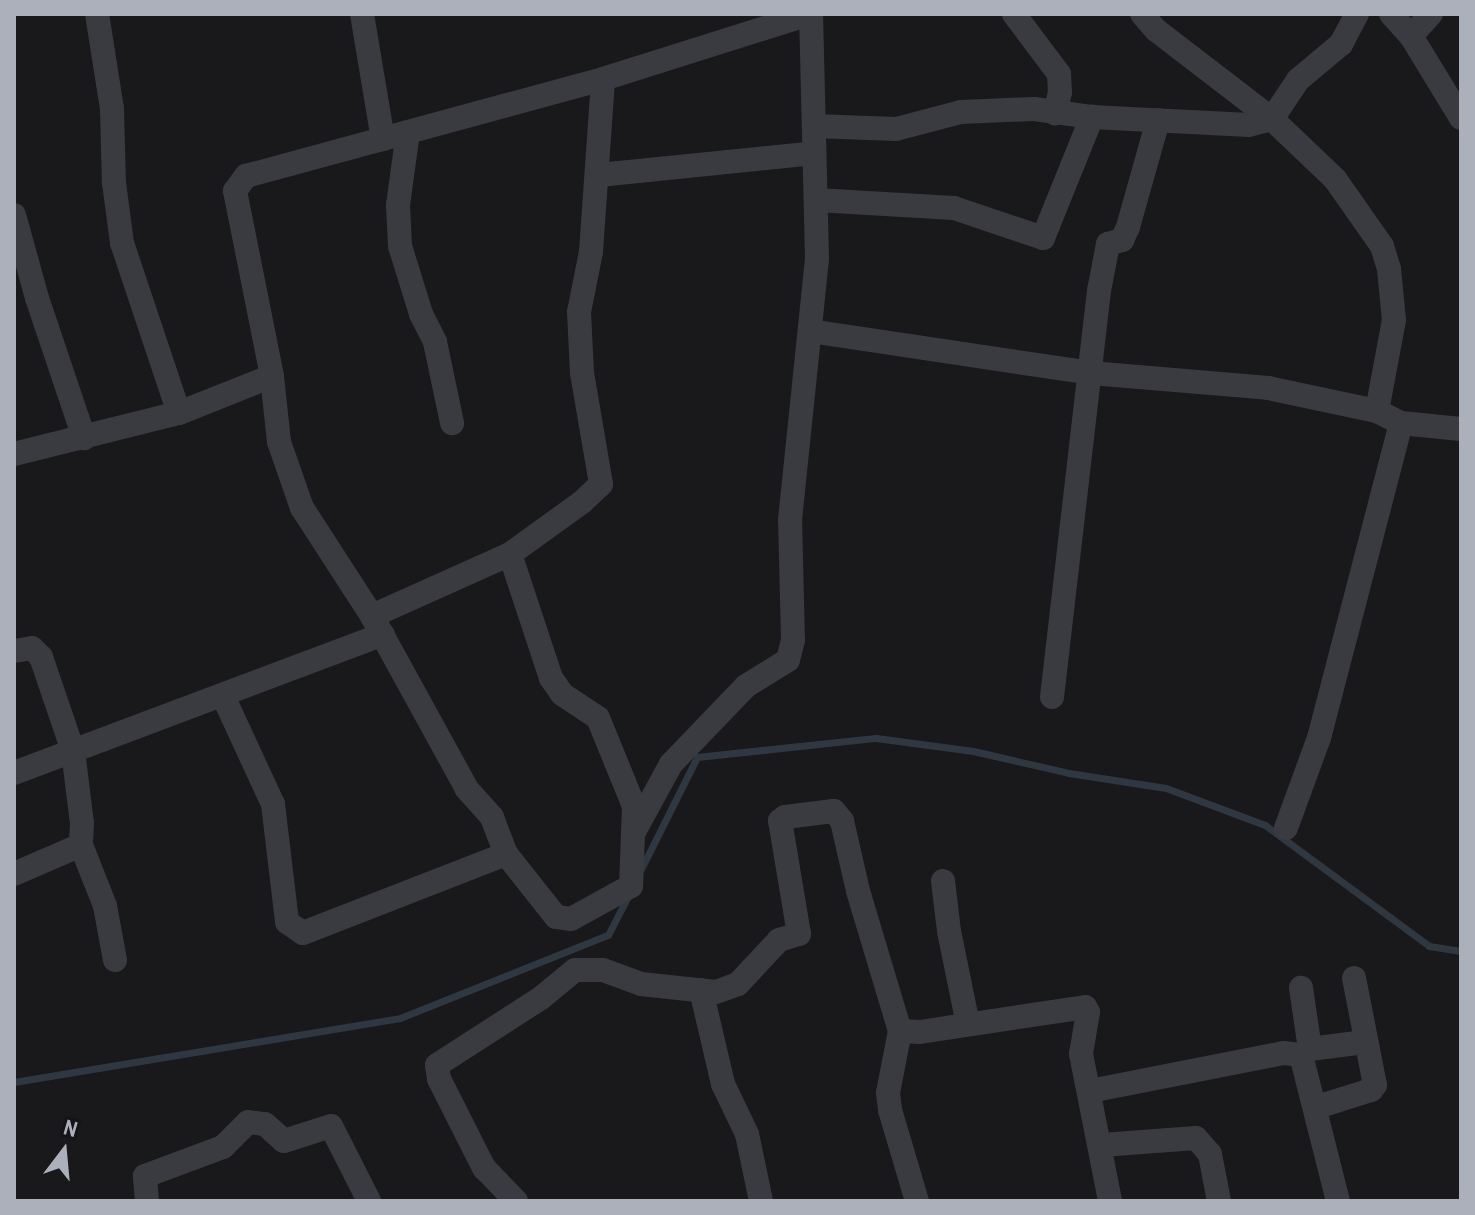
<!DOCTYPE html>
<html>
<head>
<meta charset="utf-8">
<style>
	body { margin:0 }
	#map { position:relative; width:1475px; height:1215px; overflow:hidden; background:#19191b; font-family:"Archivo Narrow",sans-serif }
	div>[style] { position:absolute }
	.stream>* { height:7px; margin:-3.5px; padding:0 3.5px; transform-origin:3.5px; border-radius:3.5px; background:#2f3840 }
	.minor>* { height:24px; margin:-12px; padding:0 12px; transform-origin:12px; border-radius:12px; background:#3a3b40 }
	span { translate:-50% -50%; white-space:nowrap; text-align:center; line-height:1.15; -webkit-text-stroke:6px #141416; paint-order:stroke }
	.frame { position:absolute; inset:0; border:16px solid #acb0bb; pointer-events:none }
	.north { position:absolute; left:24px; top:1111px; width:80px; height:80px; -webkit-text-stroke:6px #141416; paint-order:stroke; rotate:16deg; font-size:22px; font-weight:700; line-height:32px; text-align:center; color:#acb0bb }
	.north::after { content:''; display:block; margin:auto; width:28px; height:36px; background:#acb0bb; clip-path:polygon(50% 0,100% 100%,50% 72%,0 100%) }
</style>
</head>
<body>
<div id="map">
	<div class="stream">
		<div style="left:641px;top:869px;width:125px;rotate:-63.4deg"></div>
		<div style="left:697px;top:757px;width:180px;rotate:-6.1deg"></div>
		<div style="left:876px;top:738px;width:98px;rotate:7.6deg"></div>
		<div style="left:973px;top:751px;width:98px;rotate:12.9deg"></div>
		<div style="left:1069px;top:773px;width:98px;rotate:8.8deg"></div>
		<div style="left:1166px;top:788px;width:106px;rotate:20.5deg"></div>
		<div style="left:1265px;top:825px;width:204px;rotate:36.4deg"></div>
		<div style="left:1429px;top:946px;width:32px;rotate:9deg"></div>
		<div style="left:14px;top:1082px;width:391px;rotate:-9.4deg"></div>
		<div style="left:400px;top:1018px;width:224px;rotate:-21.8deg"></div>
		<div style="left:608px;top:935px;width:42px;rotate:-62.8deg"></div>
	</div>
	<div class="minor">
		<div style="left:97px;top:14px;width:96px;rotate:81deg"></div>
		<div style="left:112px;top:109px;width:74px;rotate:88.5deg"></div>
		<div style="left:114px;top:183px;width:61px;rotate:82.4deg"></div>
		<div style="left:122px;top:243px;width:179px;rotate:71.5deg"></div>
		<div style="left:362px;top:14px;width:127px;rotate:80.5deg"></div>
		<div style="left:1014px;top:14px;width:75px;rotate:53.1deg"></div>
		<div style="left:1059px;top:74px;width:18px;rotate:87deg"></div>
		<div style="left:1060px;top:92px;width:22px;rotate:103deg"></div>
		<div style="left:1142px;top:14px;width:21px;rotate:49deg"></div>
		<div style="left:1156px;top:30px;width:146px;rotate:37.5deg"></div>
		<div style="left:1272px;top:119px;width:87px;rotate:43.6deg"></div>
		<div style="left:1335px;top:179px;width:82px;rotate:55deg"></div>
		<div style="left:1382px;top:246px;width:24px;rotate:73deg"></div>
		<div style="left:1389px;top:269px;width:51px;rotate:84.4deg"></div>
		<div style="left:1394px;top:320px;width:93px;rotate:100.6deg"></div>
		<div style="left:1391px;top:14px;width:30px;rotate:48deg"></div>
		<div style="left:1411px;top:36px;width:96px;rotate:58.6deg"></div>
		<div style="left:1411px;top:36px;width:30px;rotate:-48deg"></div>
		<div style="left:814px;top:126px;width:82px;rotate:2.1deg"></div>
		<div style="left:896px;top:129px;width:67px;rotate:-14.7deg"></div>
		<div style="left:961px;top:112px;width:73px;rotate:-2.4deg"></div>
		<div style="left:1034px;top:109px;width:59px;rotate:7.9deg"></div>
		<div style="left:1092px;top:117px;width:157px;rotate:2.9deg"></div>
		<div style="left:1249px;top:125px;width:24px;rotate:-15deg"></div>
		<div style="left:1272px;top:119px;width:47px;rotate:-56.3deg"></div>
		<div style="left:1298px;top:80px;width:56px;rotate:-39.9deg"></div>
		<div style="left:1341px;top:44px;width:34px;rotate:-62deg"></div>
		<div style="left:408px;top:132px;width:74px;rotate:97.8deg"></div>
		<div style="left:398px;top:205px;width:41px;rotate:87.2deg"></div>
		<div style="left:400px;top:246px;width:71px;rotate:72.8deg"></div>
		<div style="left:421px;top:314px;width:31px;rotate:63deg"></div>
		<div style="left:435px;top:342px;width:83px;rotate:78.1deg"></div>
		<div style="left:599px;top:175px;width:216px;rotate:-5.8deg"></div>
		<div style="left:816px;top:200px;width:138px;rotate:3.3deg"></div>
		<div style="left:954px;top:208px;width:94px;rotate:18.6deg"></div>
		<div style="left:1043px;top:238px;width:131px;rotate:-68deg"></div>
		<div style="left:14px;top:215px;width:86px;rotate:74.5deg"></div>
		<div style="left:37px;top:298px;width:148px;rotate:71.4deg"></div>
		<div style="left:810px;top:331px;width:284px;rotate:8.5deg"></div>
		<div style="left:1091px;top:373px;width:178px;rotate:4.8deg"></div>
		<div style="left:1268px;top:388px;width:111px;rotate:11.9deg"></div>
		<div style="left:1377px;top:411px;width:27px;rotate:27deg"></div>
		<div style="left:1401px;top:423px;width:60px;rotate:5.7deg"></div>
		<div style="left:14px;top:454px;width:170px;rotate:-14deg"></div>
		<div style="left:179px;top:413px;width:100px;rotate:-21.7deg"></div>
		<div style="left:510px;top:554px;width:131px;rotate:71.7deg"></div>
		<div style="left:551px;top:678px;width:19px;rotate:55deg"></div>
		<div style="left:562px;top:694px;width:43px;rotate:33.7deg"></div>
		<div style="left:598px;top:718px;width:95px;rotate:67.8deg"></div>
		<div style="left:634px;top:806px;width:80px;rotate:92.1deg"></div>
		<div style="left:631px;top:886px;width:68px;rotate:151.2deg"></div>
		<div style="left:571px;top:919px;width:15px;rotate:-172deg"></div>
		<div style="left:556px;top:917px;width:80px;rotate:-128.4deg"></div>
		<div style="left:506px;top:854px;width:40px;rotate:-111deg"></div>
		<div style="left:492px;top:817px;width:38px;rotate:-132deg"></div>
		<div style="left:467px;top:789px;width:197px;rotate:-118.8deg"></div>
		<div style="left:372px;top:616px;width:129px;rotate:-122.9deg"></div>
		<div style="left:302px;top:508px;width:70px;rotate:-109.2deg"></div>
		<div style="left:279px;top:442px;width:66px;rotate:-96.1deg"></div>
		<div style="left:272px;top:376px;width:189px;rotate:-101.3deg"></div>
		<div style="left:235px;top:191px;width:19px;rotate:-54deg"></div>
		<div style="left:246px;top:176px;width:370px;rotate:-15.2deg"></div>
		<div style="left:603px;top:79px;width:216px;rotate:-17.5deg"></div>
		<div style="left:372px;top:616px;width:151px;rotate:-24.2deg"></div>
		<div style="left:510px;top:554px;width:89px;rotate:-35.8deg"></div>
		<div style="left:582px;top:502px;width:26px;rotate:-43deg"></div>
		<div style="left:601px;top:484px;width:113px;rotate:-99.7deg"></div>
		<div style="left:582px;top:373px;width:61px;rotate:-92.8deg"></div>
		<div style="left:579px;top:312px;width:61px;rotate:-78.7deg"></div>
		<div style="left:591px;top:252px;width:173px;rotate:-86deg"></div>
		<div style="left:14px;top:651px;width:18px;rotate:-9deg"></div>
		<div style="left:32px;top:648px;width:13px;rotate:45deg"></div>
		<div style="left:41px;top:657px;width:99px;rotate:71.2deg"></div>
		<div style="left:73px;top:751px;width:73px;rotate:82.9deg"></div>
		<div style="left:82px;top:823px;width:22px;rotate:93deg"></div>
		<div style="left:81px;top:845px;width:73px;rotate:156.6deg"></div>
		<div style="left:223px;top:696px;width:119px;rotate:65.2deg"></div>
		<div style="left:273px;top:804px;width:119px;rotate:83.2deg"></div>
		<div style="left:287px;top:922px;width:19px;rotate:35deg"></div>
		<div style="left:303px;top:933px;width:218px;rotate:-21.3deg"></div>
		<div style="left:1052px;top:697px;width:409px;rotate:-83.4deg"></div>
		<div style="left:1099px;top:291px;width:48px;rotate:-79.2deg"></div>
		<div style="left:1108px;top:244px;width:15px;rotate:-16deg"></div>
		<div style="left:1122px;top:240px;width:14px;rotate:-65deg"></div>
		<div style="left:1128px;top:227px;width:111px;rotate:-74.3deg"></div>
		<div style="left:14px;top:773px;width:394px;rotate:-20.6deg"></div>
		<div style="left:1286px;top:828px;width:96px;rotate:-69.9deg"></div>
		<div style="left:1319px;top:738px;width:325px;rotate:-75.4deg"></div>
		<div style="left:635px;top:830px;width:75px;rotate:-61.4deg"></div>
		<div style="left:671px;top:764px;width:108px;rotate:-46.1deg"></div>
		<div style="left:746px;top:686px;width:49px;rotate:-31.8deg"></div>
		<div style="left:788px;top:660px;width:21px;rotate:-76deg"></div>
		<div style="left:793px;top:640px;width:120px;rotate:-91.4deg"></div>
		<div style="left:790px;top:520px;width:263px;rotate:-84.1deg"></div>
		<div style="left:817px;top:258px;width:244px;rotate:-91.4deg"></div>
		<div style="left:81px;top:845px;width:66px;rotate:68.5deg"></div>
		<div style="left:105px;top:906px;width:55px;rotate:79.5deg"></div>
		<div style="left:943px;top:881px;width:50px;rotate:83.2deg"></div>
		<div style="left:949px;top:931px;width:95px;rotate:78.5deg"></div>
		<div style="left:701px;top:990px;width:97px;rotate:76.8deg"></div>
		<div style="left:723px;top:1084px;width:55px;rotate:64.4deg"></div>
		<div style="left:747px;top:1134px;width:68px;rotate:78.2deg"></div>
		<div style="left:900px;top:1031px;width:20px;rotate:3deg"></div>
		<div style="left:920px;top:1032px;width:167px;rotate:-8.6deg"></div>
		<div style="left:1085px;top:1007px;width:6px;rotate:59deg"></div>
		<div style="left:1088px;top:1012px;width:43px;rotate:99.5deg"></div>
		<div style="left:1081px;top:1054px;width:150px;rotate:78.8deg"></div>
		<div style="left:1310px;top:1049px;width:55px;rotate:-7.3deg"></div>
		<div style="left:1301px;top:1055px;width:151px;rotate:75.8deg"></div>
		<div style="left:1090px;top:1091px;width:197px;rotate:-11.1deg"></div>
		<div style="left:1283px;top:1053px;width:18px;rotate:6deg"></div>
		<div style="left:1301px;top:1055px;width:11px;rotate:-34deg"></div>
		<div style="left:1310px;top:1049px;width:62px;rotate:-98.4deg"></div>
		<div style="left:1317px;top:1107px;width:57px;rotate:-17.5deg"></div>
		<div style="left:1371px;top:1090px;width:6px;rotate:-51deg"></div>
		<div style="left:1375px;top:1085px;width:109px;rotate:-101.1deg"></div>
		<div style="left:1102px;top:1145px;width:94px;rotate:-4.3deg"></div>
		<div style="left:1196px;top:1138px;width:21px;rotate:49deg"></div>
		<div style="left:1210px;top:1154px;width:48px;rotate:79.2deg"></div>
		<div style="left:147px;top:1201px;width:25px;rotate:-95deg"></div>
		<div style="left:145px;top:1176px;width:83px;rotate:-20.4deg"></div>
		<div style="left:223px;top:1147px;width:35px;rotate:-45deg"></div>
		<div style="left:248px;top:1122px;width:17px;rotate:7deg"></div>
		<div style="left:265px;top:1124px;width:25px;rotate:42deg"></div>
		<div style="left:284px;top:1141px;width:49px;rotate:-17.7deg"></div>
		<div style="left:331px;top:1126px;width:84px;rotate:63.1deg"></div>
		<div style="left:516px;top:1201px;width:46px;rotate:-134.1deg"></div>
		<div style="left:484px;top:1168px;width:100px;rotate:-116.8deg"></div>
		<div style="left:439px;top:1079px;width:14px;rotate:-98deg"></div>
		<div style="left:437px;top:1065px;width:124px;rotate:-32.8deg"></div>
		<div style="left:541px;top:998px;width:44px;rotate:-39.5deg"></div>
		<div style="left:575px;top:970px;width:28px"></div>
		<div style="left:603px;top:970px;width:40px;rotate:20.2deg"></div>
		<div style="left:641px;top:984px;width:75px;rotate:6.1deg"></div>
		<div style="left:716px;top:992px;width:23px;rotate:-20deg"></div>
		<div style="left:738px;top:984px;width:60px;rotate:-47deg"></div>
		<div style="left:779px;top:940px;width:21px;rotate:-17deg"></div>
		<div style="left:799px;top:934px;width:115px;rotate:-99.5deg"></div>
		<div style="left:780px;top:821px;width:6px;rotate:-39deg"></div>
		<div style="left:785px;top:817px;width:49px;rotate:-7deg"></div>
		<div style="left:834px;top:811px;width:13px;rotate:51deg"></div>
		<div style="left:842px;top:821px;width:72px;rotate:77.1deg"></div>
		<div style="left:858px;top:891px;width:146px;rotate:73.3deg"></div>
		<div style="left:900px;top:1031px;width:63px;rotate:101deg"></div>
		<div style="left:888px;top:1093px;width:17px;rotate:83deg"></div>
		<div style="left:890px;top:1110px;width:95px;rotate:73.5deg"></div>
	</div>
	<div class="frame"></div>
	<div class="north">N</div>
</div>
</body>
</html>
